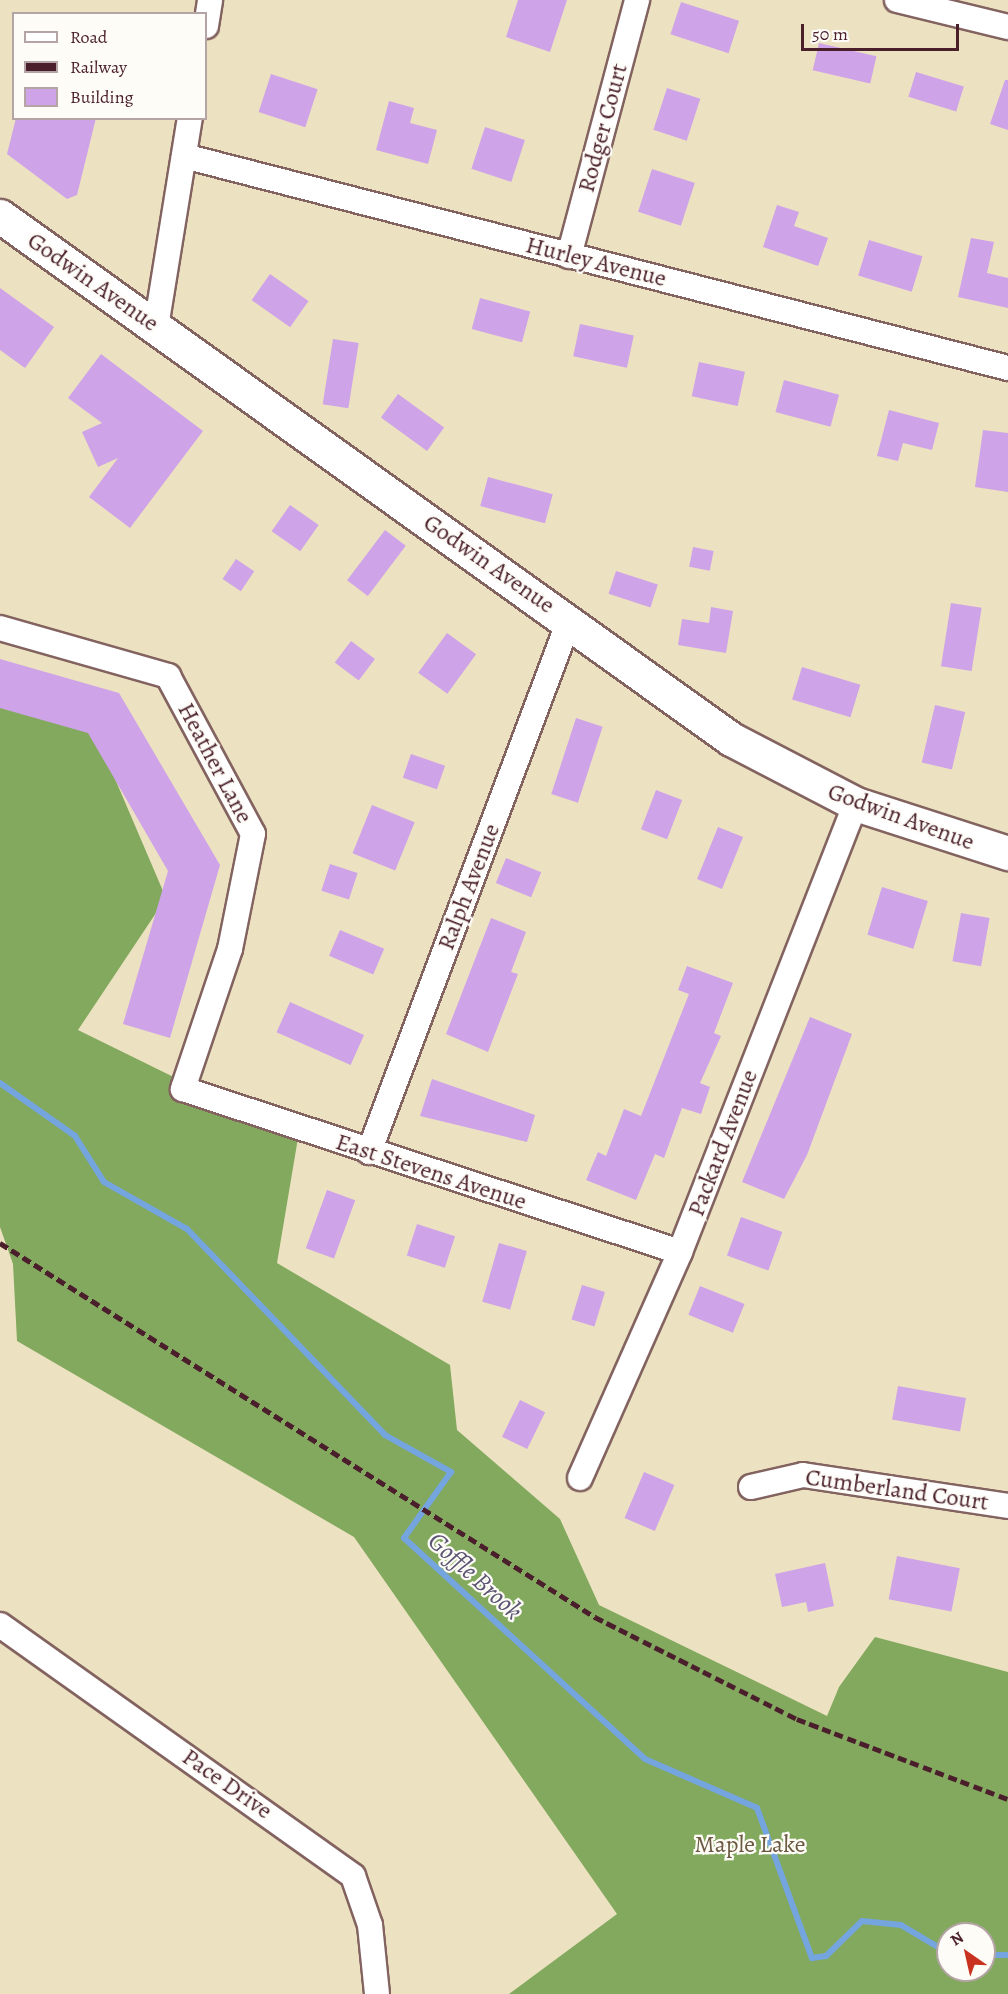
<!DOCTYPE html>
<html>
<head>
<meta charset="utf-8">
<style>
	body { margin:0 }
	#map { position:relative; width:1008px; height:1994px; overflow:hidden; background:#ece2c1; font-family:Alegreya,serif }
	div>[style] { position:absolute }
	.forest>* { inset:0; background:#83a95f }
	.stream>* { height:6px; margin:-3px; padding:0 3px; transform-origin:3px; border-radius:3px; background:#75a5df }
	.building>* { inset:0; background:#cfa3e8; transform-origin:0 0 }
	.roads { filter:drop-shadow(2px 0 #836360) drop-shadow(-2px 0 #836360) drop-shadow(0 2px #836360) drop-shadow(0 -2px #836360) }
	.minor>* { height:24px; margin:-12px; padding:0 12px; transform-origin:12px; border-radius:12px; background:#fff }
	.primary>* { height:33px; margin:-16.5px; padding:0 16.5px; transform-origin:16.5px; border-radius:16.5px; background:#fff }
	.rail>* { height:4.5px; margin-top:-2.25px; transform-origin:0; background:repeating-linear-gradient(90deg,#4a1f2b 0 9px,transparent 0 13.5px) }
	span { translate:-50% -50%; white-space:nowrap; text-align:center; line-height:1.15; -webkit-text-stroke:4.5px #fdfcf7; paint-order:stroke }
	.street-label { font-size:24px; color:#4a1f2b }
	.park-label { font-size:24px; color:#6a5841 }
	.water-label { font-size:26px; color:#5b5573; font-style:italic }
	.legend { position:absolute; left:12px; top:12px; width:195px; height:108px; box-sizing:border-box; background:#fdfcf7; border:2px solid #b5a4a5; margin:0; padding:8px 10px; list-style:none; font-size:18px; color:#4a1f2b }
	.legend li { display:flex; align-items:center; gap:12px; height:30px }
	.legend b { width:30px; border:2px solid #b5a4a5 }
	.north { position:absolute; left:936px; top:1922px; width:60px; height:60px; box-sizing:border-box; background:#fdfcf7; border:2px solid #b5a4a5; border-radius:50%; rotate:326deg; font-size:16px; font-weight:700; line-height:24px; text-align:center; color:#4a1f2b }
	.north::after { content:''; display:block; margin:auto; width:21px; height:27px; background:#c8321e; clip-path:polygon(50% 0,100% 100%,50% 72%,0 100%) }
	.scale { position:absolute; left:801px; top:24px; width:158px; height:27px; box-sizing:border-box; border:3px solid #4a1f2b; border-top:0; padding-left:8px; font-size:18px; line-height:21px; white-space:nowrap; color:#4a1f2b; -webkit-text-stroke:4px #fdfcf7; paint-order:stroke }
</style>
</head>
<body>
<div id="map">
	<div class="forest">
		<div style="clip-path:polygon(evenodd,0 659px,95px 732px,166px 898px,78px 1030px,298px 1138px,277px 1263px,450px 1365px,457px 1430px,560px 1519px,599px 1605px,827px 1716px,839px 1687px,875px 1637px,1008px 1672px,1008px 1994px,509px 1994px,617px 1914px,354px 1537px,17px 1341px,13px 1264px,0 1227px,0 659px,948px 1934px,984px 1934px,984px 1970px,948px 1970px,948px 1934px)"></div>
	</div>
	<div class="stream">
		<div style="left:0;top:1083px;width:92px;rotate:35.2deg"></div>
		<div style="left:75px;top:1136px;width:54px;rotate:57.8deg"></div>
		<div style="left:104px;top:1182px;width:95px;rotate:29.5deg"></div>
		<div style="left:187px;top:1229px;width:286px;rotate:46.1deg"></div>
		<div style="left:385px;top:1435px;width:76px;rotate:29.3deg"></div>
		<div style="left:451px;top:1472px;width:81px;rotate:125.5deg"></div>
		<div style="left:404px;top:1538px;width:327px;rotate:42.5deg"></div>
		<div style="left:645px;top:1759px;width:122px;rotate:23.6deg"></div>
		<div style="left:757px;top:1808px;width:160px;rotate:69.9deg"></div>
		<div style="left:812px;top:1958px;width:14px;rotate:-8deg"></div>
		<div style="left:826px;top:1956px;width:50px;rotate:-44.2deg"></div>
		<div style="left:862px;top:1921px;width:39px;rotate:6deg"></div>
		<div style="left:901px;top:1925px;width:55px;rotate:30.8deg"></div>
		<div style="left:984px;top:1955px;width:24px"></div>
	</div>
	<div class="building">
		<div style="clip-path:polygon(518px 0,567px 0,550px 52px,506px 37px)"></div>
		<div style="left:681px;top:2px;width:61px;height:34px;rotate:18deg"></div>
		<div style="left:819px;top:43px;width:59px;height:28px;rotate:13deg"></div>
		<div style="left:916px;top:72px;width:50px;height:26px;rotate:17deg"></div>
		<div style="left:271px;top:74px;width:49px;height:40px;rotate:18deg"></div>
		<div style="clip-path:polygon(1005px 80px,1008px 80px,1008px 130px,990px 124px)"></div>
		<div style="left:667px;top:88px;width:35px;height:44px;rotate:18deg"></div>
		<div style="clip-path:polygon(389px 101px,414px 108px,410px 123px,437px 130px,428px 164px,376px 150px)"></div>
		<div style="clip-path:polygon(16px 118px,96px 118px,77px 195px,67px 199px,7px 154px)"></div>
		<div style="left:485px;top:127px;width:42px;height:44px;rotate:18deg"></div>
		<div style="left:652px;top:169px;width:45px;height:45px;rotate:18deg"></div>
		<div style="clip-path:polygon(777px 205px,799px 212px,794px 226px,828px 238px,818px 266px,763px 247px)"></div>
		<div style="clip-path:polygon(971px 238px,994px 242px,987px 273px,1008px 278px,1008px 308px,958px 297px)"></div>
		<div style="left:869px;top:240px;width:56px;height:37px;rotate:17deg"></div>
		<div style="left:270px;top:274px;width:47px;height:32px;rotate:35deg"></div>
		<div style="clip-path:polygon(0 288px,54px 327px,25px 368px,0 350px)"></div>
		<div style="left:480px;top:298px;width:52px;height:32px;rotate:15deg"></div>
		<div style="left:580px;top:324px;width:55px;height:33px;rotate:12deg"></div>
		<div style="left:333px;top:339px;width:26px;height:66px;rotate:9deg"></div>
		<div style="clip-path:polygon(101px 354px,203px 431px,130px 528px,89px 497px,118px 458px,98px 467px,82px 432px,102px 423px,68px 398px)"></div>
		<div style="left:699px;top:362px;width:47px;height:35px;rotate:12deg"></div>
		<div style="left:784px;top:380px;width:57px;height:33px;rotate:15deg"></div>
		<div style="left:398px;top:394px;width:57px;height:29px;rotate:36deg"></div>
		<div style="clip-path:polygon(889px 410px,939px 423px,932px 450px,903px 443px,898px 461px,877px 456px)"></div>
		<div style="clip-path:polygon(983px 430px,1008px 433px,1008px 492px,975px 487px)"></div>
		<div style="left:488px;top:477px;width:67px;height:30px;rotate:15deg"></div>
		<div style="left:290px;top:505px;width:35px;height:32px;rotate:35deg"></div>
		<div style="left:385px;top:530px;width:26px;height:63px;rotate:37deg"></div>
		<div style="left:693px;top:547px;width:21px;height:20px;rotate:11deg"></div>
		<div style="left:236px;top:559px;width:22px;height:24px;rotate:34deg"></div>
		<div style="left:616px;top:571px;width:44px;height:24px;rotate:18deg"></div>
		<div style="left:951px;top:603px;width:31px;height:64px;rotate:9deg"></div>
		<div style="clip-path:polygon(711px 607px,733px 611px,726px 653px,678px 645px,682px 619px,709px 623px)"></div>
		<div style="left:447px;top:633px;width:36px;height:49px;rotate:36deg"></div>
		<div style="left:351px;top:641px;width:30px;height:27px;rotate:37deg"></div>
		<div style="clip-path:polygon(0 659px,119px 693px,220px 865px,170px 1038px,123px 1024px,168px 871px,88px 733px,0 708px)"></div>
		<div style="left:802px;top:667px;width:61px;height:34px;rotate:17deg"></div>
		<div style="left:935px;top:705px;width:31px;height:59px;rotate:13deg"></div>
		<div style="left:576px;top:718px;width:28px;height:80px;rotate:18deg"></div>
		<div style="left:411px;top:754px;width:36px;height:25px;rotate:19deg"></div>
		<div style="left:656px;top:790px;width:28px;height:42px;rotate:21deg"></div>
		<div style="left:372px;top:805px;width:46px;height:52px;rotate:22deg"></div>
		<div style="left:718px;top:827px;width:27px;height:56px;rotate:22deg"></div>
		<div style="left:506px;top:858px;width:38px;height:27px;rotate:22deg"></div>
		<div style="left:330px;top:864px;width:29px;height:28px;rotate:18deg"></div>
		<div style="left:882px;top:887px;width:48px;height:50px;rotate:17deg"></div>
		<div style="left:961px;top:913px;width:29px;height:49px;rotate:10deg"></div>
		<div style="clip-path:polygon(491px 918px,526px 932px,511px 972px,518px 974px,488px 1052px,446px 1034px)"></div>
		<div style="left:340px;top:930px;width:48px;height:28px;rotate:23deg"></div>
		<div style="clip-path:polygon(687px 966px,733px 983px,714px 1033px,721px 1036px,700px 1083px,710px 1087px,701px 1114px,682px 1108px,664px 1158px,655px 1154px,636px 1200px,586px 1180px,598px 1152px,606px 1156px,624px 1109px,641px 1116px,689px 994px,678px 990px)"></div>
		<div style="left:290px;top:1002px;width:81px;height:33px;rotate:24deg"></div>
		<div style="clip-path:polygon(810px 1017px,852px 1034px,807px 1155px,784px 1199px,742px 1182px)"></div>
		<div style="clip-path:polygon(432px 1079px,535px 1115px,527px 1142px,420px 1116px)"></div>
		<div style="left:327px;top:1190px;width:30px;height:62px;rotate:20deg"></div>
		<div style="left:741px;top:1217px;width:44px;height:41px;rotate:20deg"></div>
		<div style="left:417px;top:1224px;width:40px;height:33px;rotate:18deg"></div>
		<div style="left:499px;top:1243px;width:29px;height:61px;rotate:16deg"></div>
		<div style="left:582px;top:1285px;width:24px;height:36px;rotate:17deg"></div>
		<div style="left:700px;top:1286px;width:48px;height:31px;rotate:22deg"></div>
		<div style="left:898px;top:1386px;width:69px;height:34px;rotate:10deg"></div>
		<div style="left:520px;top:1400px;width:28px;height:41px;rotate:26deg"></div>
		<div style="left:644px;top:1472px;width:33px;height:50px;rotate:23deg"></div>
		<div style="left:897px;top:1556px;width:64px;height:44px;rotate:11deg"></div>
		<div style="clip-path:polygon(825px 1563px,834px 1606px,808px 1612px,806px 1602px,782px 1607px,775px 1574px)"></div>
	</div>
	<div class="roads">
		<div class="minor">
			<div style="left:897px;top:0;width:114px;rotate:13.7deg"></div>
			<div style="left:206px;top:26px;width:26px;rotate:-81deg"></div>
			<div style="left:184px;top:156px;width:851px;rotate:14.43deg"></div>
			<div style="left:569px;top:256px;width:265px;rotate:-75.1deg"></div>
			<div style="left:156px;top:327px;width:212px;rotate:-80.8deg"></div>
			<div style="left:0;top:628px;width:175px;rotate:15.9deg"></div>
			<div style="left:168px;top:676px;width:179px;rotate:61.7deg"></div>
			<div style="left:253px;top:834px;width:117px;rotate:101.3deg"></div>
			<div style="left:230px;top:949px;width:148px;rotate:108.6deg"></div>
			<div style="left:183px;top:1089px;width:523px;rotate:18.16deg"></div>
			<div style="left:369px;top:1152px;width:567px;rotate:-69.36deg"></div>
			<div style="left:580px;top:1478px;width:247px;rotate:-66.1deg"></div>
			<div style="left:680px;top:1252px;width:481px;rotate:-68.6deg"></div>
			<div style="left:751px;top:1487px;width:53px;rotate:-13deg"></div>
			<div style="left:803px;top:1475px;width:207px;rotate:8.6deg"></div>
			<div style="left:0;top:1625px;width:433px;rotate:35.4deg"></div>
			<div style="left:353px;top:1876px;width:52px;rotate:70.9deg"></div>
			<div style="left:370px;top:1925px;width:69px;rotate:84.2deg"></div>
		</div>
		<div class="primary">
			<div style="left:0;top:216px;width:899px;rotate:35.58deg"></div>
			<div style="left:731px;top:739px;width:141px;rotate:27.5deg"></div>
			<div style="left:856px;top:804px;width:160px;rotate:17.9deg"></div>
		</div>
	</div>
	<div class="rail">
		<div style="left:0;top:1243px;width:703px;rotate:32.15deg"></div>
		<div style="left:595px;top:1617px;width:226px;rotate:26.8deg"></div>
		<div style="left:797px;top:1719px;width:226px;rotate:20.8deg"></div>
	</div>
	<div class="street-label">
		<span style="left:603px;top:128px;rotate:-75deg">Rodger Court</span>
		<span style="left:596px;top:262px;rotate:14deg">Hurley Avenue</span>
		<span style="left:93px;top:282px;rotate:35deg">Godwin Avenue</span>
		<span style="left:489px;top:564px;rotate:35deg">Godwin Avenue</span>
		<span style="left:215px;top:763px;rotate:62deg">Heather Lane</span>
		<span style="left:901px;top:817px;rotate:20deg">Godwin Avenue</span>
		<span style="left:469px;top:887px;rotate:-69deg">Ralph Avenue</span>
		<span style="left:723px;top:1143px;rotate:-69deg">Packard Avenue</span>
		<span style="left:431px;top:1172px;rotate:18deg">East Stevens Avenue</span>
		<span style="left:897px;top:1490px;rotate:8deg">Cumberland Court</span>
		<span style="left:227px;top:1784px;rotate:35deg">Pace Drive</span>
	</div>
	<div class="park-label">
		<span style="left:750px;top:1845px">Maple Lake</span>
	</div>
	<div class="water-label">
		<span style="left:475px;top:1576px;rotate:42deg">Goffle Brook</span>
	</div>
	<ul class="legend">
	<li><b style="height:8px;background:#fff"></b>Road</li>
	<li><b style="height:8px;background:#4a1f2b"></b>Railway</li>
	<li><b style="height:16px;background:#cfa3e8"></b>Building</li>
	</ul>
	<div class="north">N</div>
	<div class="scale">50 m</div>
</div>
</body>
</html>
